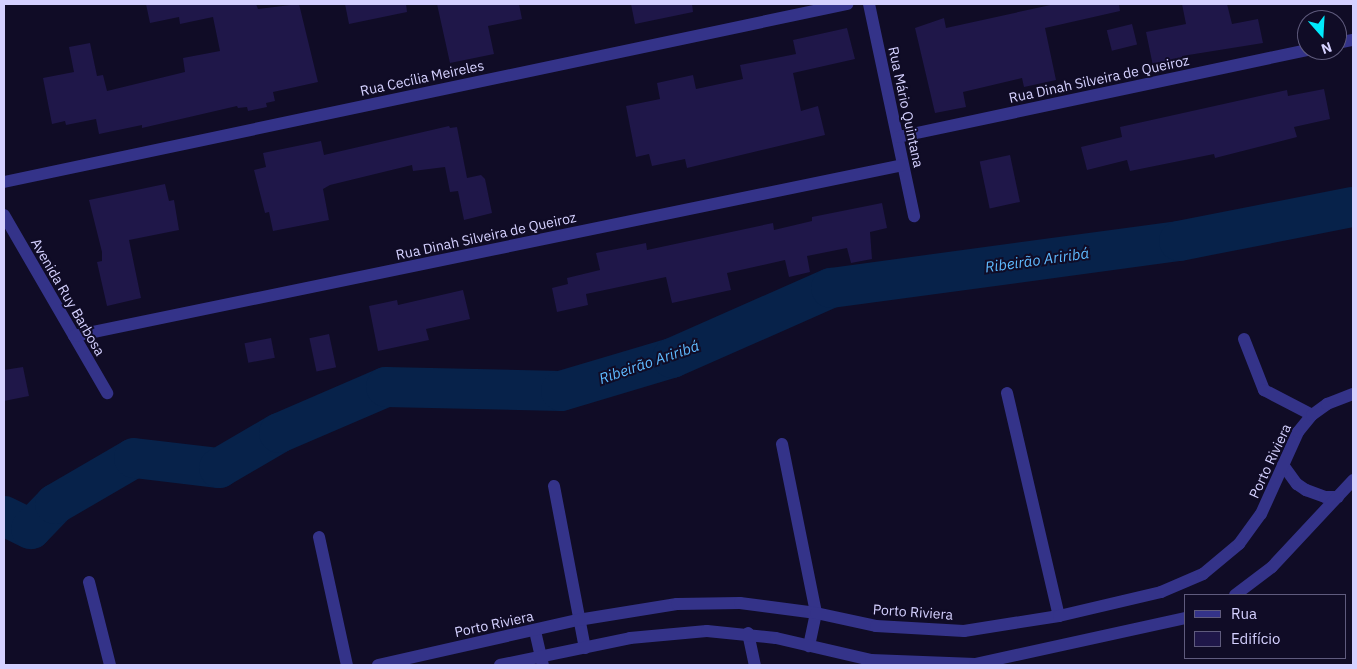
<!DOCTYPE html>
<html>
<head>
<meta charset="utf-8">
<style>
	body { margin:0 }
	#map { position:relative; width:1357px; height:669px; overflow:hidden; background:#100c26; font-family:"IBM Plex Sans",sans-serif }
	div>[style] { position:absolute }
	.river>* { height:40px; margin:-20px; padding:0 20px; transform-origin:20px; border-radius:20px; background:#07224a }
	.building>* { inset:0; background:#1f1749; transform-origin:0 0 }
	.minor>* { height:12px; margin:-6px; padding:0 6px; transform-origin:6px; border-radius:6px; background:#343389 }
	span { translate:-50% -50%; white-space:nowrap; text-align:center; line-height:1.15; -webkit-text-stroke:4px #100c26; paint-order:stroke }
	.street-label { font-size:14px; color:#d5d1ff }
	.water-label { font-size:15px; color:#5fbaff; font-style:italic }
	.frame { position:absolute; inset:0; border:5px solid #d5d1ff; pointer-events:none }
	.legend { position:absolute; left:1184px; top:594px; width:162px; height:65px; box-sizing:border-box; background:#100c26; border:1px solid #5f5b7d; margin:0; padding:6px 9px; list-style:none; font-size:15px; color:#d5d1ff }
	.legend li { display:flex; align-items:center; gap:10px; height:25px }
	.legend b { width:25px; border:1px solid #5f5b7d }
	.north { position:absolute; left:1297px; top:10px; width:50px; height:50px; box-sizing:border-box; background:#100c26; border:1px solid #5f5b7d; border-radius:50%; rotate:161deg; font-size:14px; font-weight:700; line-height:20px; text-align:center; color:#d5d1ff }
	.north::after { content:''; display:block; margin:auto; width:18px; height:22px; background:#00eafc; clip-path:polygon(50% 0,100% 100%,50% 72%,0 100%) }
</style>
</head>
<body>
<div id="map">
	<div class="river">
		<div style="left:4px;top:516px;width:30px;rotate:26deg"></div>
		<div style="left:31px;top:529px;width:35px;rotate:-46deg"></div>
		<div style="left:55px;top:504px;width:91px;rotate:-30.2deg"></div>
		<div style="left:134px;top:458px;width:86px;rotate:6.7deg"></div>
		<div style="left:219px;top:468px;width:69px;rotate:-30.3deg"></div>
		<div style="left:279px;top:433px;width:116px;rotate:-23.3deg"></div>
		<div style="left:386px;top:387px;width:175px;rotate:1.3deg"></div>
		<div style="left:561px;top:391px;width:116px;rotate:-16.6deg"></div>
		<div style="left:672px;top:358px;width:174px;rotate:-23.8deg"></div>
		<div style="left:831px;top:288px;width:351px;rotate:-7.7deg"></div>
		<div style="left:1179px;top:241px;width:177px;rotate:-11.1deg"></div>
	</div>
	<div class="building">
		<div style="clip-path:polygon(146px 4px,256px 4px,258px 9px,299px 4px,318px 82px,273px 92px,275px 101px,266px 103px,267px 107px,248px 111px,247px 107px,238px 108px,237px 106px,142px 128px,142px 125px,99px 134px,96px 119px,66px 125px,65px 121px,52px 124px,43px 78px,74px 72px,69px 47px,90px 43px,97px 76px,103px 75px,107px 91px,185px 72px,183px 58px,220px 51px,213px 17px,180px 24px,179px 17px,150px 23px)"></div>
		<div style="clip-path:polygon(345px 4px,406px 4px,407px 12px,349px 24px)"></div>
		<div style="clip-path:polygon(437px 4px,519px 4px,522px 19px,488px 26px,494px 54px,450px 63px)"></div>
		<div style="clip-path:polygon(631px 4px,692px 4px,693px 12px,635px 24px)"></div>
		<div style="clip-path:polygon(1055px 4px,1119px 4px,1120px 11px,1045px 28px,1056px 80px,1024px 87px,1022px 78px,963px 92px,966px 107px,935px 113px,915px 28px,944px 18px,946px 28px)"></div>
		<div style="clip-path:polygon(1182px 4px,1227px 4px,1232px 24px,1258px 19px,1263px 43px,1182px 56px,1182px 60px,1153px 66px,1146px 32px,1186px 24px)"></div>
		<div style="left:1132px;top:24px;width:21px;height:26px;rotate:76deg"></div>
		<div style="clip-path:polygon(847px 28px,855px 59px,793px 73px,801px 111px,818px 106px,825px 135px,687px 168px,685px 159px,652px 166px,649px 154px,636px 157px,626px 106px,660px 99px,657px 83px,693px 75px,696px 89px,743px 79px,740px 65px,796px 54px,793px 40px)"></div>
		<div style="clip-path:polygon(1324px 89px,1330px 119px,1294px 127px,1297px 137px,1215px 158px,1214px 154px,1130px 171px,1127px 160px,1087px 170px,1081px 147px,1122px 137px,1120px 127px,1287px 90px,1288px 96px)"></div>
		<div style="clip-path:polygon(449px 126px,450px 128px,457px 127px,467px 178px,481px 175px,485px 179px,492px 213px,464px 220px,458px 191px,450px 192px,445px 167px,413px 171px,412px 165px,330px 185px,323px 189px,329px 220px,273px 231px,269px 212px,265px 213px,254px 170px,266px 167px,263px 153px,321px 141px,324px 155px)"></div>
		<div style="left:1010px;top:155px;width:48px;height:31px;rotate:78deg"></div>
		<div style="clip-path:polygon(165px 184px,169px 201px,174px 200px,179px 230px,129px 240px,141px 298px,107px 306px,97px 262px,102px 261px,102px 252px,89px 200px)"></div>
		<div style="clip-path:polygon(882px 203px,887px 228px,870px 232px,872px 259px,851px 263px,847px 248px,807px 256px,810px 272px,789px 277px,785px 260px,727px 273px,731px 290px,672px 303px,666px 277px,586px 294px,588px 305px,557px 312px,552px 288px,568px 284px,567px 278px,600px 270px,596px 253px,646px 243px,647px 250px,773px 223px,774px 230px,812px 221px,812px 217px)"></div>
		<div style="clip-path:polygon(463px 290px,470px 319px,426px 329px,429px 340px,378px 351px,369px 306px,397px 300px,398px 305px)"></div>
		<div style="left:329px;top:334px;width:34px;height:20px;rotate:78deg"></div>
		<div style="left:271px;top:338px;width:20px;height:27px;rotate:79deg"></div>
		<div style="clip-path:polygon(23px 367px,29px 396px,4px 401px,4px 370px)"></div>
	</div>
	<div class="minor">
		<div style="left:869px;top:4px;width:217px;rotate:78deg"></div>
		<div style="left:1337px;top:43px;width:16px;rotate:-11deg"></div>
		<div style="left:898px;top:137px;width:418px;rotate:-12deg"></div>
		<div style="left:4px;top:182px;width:862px;rotate:-11.92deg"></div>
		<div style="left:4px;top:215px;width:206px;rotate:59.9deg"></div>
		<div style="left:74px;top:336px;width:846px;rotate:-11.66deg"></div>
		<div style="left:1244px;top:339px;width:55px;rotate:68.6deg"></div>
		<div style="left:1264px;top:390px;width:54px;rotate:27.5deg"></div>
		<div style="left:1007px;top:393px;width:229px;rotate:76.9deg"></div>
		<div style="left:782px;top:444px;width:172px;rotate:78.6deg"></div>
		<div style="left:816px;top:613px;width:34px;rotate:102deg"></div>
		<div style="left:1283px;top:465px;width:24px;rotate:54deg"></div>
		<div style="left:1297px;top:484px;width:11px;rotate:34deg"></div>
		<div style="left:1306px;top:490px;width:20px;rotate:20deg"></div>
		<div style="left:1325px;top:497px;width:13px"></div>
		<div style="left:554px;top:486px;width:165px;rotate:79.2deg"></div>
		<div style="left:319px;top:537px;width:131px;rotate:77.7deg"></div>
		<div style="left:89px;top:582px;width:86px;rotate:75.8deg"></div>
		<div style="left:1235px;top:595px;width:46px;rotate:-37.1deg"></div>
		<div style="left:1272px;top:567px;width:119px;rotate:-47deg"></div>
		<div style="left:535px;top:631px;width:35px;rotate:77deg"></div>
		<div style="left:748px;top:633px;width:33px;rotate:78deg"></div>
		<div style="left:378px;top:665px;width:205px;rotate:-12.7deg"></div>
		<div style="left:578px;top:620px;width:100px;rotate:-9.2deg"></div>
		<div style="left:677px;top:604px;width:63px;rotate:-0.9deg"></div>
		<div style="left:740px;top:603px;width:77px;rotate:7.5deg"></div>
		<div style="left:816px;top:613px;width:61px;rotate:12.2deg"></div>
		<div style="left:876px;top:626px;width:88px;rotate:3.3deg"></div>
		<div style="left:964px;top:631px;width:96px;rotate:-9deg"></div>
		<div style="left:1059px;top:616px;width:105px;rotate:-13.2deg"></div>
		<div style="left:1161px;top:592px;width:46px;rotate:-23.2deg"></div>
		<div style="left:1203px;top:574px;width:47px;rotate:-39.8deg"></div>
		<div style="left:1239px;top:544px;width:37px;rotate:-54deg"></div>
		<div style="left:1261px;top:514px;width:90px;rotate:-65.7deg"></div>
		<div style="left:1298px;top:432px;width:22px;rotate:-51deg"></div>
		<div style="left:1312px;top:415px;width:19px;rotate:-36deg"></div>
		<div style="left:1327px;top:404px;width:28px;rotate:-21deg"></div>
		<div style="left:500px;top:665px;width:133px;rotate:-11.7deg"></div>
		<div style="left:630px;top:638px;width:77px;rotate:-5.2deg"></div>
		<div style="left:707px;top:631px;width:69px;rotate:5.8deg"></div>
		<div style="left:776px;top:638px;width:98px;rotate:13deg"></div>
		<div style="left:871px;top:660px;width:104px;rotate:2.2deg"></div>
		<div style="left:975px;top:664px;width:216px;rotate:-12.3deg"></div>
	</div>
	<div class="street-label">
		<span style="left:422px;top:78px;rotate:-12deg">Rua Cecília Meireles</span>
		<span style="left:1099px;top:79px;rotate:-12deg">Rua Dinah Silveira de Queiroz</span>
		<span style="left:906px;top:107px;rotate:78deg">Rua Mário Quintana</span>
		<span style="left:486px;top:236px;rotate:-12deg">Rua Dinah Silveira de Queiroz</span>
		<span style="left:68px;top:297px;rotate:60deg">Avenida Ruy Barbosa</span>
		<span style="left:1270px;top:461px;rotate:-65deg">Porto Riviera</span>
		<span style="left:913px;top:612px;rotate:4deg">Porto Riviera</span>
		<span style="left:494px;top:624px;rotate:-12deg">Porto Riviera</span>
	</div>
	<div class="water-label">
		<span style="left:1037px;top:260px;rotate:-8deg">Ribeirão Ariribá</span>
		<span style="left:649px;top:362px;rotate:-19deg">Ribeirão Ariribá</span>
	</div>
	<div class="frame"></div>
	<ul class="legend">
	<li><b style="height:6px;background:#343389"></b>Rua</li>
	<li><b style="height:14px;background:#1f1749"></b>Edifício</li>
	</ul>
	<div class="north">N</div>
</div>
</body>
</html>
